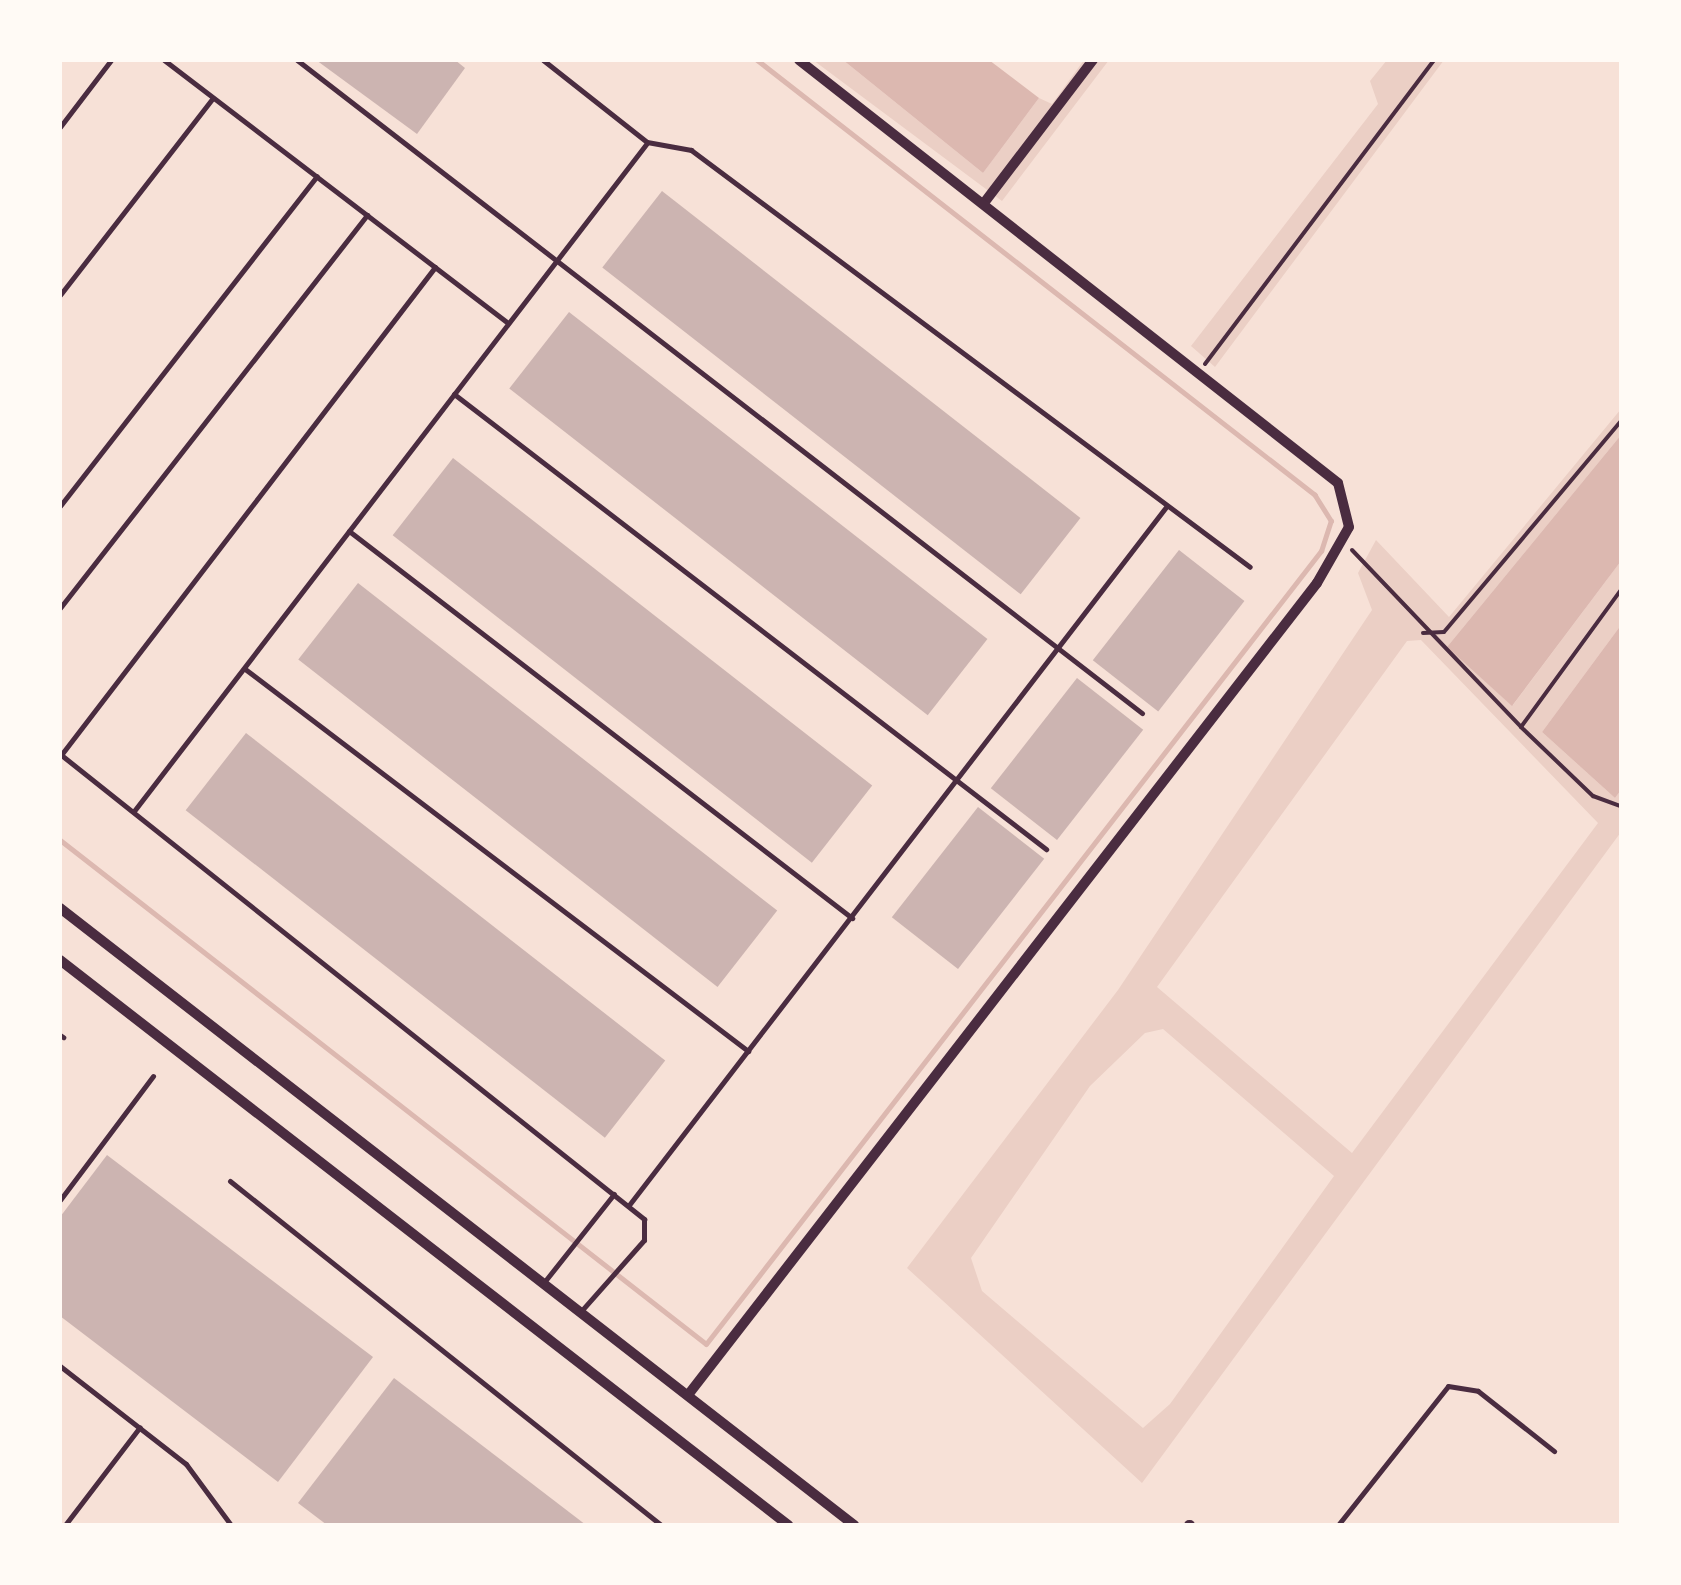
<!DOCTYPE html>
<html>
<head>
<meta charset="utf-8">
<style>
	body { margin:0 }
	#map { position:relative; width:1681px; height:1585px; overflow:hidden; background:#f7e1d7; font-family:"Noto Sans",sans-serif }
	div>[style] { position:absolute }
	.green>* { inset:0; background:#ebcfc5 }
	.water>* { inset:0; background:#dcb8b0 }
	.stream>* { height:5px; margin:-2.5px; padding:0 2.5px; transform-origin:2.5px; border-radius:2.5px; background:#dcb8b0 }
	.building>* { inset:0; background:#ccb4b1; transform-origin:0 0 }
	.path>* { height:4px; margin:-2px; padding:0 2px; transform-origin:2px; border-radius:2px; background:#4a2c40 }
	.service>* { height:5px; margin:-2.5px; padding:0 2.5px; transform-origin:2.5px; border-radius:2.5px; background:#4a2c40 }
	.minor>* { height:10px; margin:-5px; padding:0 5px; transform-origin:5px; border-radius:5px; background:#4a2c40 }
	span { translate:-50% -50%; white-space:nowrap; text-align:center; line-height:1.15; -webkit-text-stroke:10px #fffaf5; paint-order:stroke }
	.frame { position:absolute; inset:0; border:62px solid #fffaf5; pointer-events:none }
</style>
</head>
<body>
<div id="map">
	<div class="green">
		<div style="clip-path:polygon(813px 60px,843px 60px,983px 173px,1039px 98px,1052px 104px,1084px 60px,1109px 60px,1002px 201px)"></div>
		<div style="clip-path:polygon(1387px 60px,1444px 60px,1215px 367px,1191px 346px,1378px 104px,1370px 81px)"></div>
		<div style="clip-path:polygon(evenodd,1621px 409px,1621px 435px,1447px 647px,1513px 705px,1621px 561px,1621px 625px,1542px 732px,1615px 798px,1621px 790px,1621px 832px,1142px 1483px,907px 1268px,1118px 990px,1372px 610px,1358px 573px,1376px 540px,1449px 617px,1621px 409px,1421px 640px,1598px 823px,1352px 1153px,1157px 987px,1407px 641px,1421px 640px,1621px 409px,1163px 1029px,1334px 1176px,1170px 1404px,1143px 1428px,982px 1291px,971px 1258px,1090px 1086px,1145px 1033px,1163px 1029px)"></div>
	</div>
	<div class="water">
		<div style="clip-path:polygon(843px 60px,989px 60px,1039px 98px,983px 173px)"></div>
		<div style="clip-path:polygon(1621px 435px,1621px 561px,1512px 706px,1447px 647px)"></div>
		<div style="clip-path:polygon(1621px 625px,1621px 790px,1615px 798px,1542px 732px)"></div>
	</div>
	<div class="stream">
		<div style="left:60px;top:840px;width:819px;rotate:37.96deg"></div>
		<div style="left:706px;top:1344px;width:1004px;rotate:-52.21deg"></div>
		<div style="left:1321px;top:551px;width:32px;rotate:-72deg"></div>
		<div style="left:1331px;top:521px;width:31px;rotate:-122deg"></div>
		<div style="left:1315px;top:495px;width:708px;rotate:-142.06deg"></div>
	</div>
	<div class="building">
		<div style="clip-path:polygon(316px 60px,455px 60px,465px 68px,417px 134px)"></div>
		<div style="left:662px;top:191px;width:531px;height:97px;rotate:38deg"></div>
		<div style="left:569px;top:312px;width:531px;height:97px;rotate:38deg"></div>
		<div style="left:453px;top:458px;width:532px;height:98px;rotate:38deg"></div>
		<div style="left:1179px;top:550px;width:83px;height:140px;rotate:38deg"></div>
		<div style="left:358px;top:583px;width:532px;height:97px;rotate:38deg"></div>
		<div style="left:1077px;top:678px;width:84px;height:140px;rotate:38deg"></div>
		<div style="left:246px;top:733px;width:532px;height:98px;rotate:38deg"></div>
		<div style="left:978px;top:807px;width:84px;height:140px;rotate:38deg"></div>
		<div style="clip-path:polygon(107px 1155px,373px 1357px,278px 1482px,60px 1316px,60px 1217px)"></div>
		<div style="clip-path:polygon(394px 1378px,586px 1525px,327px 1525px,298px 1503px)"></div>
	</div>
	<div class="path">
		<div style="left:1205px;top:364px;width:381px;rotate:-53deg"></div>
		<div style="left:1352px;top:550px;width:245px;rotate:46.3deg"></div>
		<div style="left:1521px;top:727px;width:170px;rotate:-53.9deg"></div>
		<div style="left:1423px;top:633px;width:21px;rotate:-3deg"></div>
		<div style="left:1444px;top:632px;width:275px;rotate:-50deg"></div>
		<div style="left:1521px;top:727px;width:100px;rotate:43.8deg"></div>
		<div style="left:1593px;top:796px;width:30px;rotate:20deg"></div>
	</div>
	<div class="service">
		<div style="left:164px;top:60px;width:433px;rotate:37.4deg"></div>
		<div style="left:297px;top:60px;width:1068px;rotate:37.7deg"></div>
		<div style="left:543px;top:60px;width:132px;rotate:38.3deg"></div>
		<div style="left:647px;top:142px;width:45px;rotate:10.3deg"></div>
		<div style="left:691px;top:150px;width:697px;rotate:36.72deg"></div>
		<div style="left:60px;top:127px;width:84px;rotate:-52.7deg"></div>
		<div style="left:60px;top:295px;width:249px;rotate:-52.2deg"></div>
		<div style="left:454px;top:394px;width:747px;rotate:37.55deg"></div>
		<div style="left:60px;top:506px;width:418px;rotate:-52.1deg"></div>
		<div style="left:349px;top:531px;width:635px;rotate:37.57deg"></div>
		<div style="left:60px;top:608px;width:499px;rotate:-52deg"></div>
		<div style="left:245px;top:669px;width:632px;rotate:37.21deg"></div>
		<div style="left:60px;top:754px;width:747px;rotate:38.53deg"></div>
		<div style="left:644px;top:1219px;width:21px;rotate:90deg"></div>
		<div style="left:644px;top:1240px;width:94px;rotate:131.5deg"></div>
		<div style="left:61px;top:755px;width:615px;rotate:-52.53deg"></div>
		<div style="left:134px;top:811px;width:842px;rotate:-52.48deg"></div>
		<div style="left:60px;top:1035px;width:4px;rotate:34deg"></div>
		<div style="left:230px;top:1181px;width:551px;rotate:38.59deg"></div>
		<div style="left:60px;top:1200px;width:155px;rotate:-53.1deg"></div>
		<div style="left:629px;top:1205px;width:881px;rotate:-52.43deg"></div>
		<div style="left:545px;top:1281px;width:111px;rotate:-51.6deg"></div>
		<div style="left:60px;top:1366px;width:160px;rotate:37.9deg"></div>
		<div style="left:186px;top:1464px;width:76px;rotate:53.6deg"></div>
		<div style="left:65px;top:1525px;width:123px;rotate:-52.6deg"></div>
		<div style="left:1338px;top:1525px;width:177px;rotate:-51.6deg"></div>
		<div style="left:1448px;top:1386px;width:30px;rotate:9deg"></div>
		<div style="left:1478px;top:1391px;width:97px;rotate:38.3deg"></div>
	</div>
	<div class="minor">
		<div style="left:984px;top:203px;width:180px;rotate:-52.7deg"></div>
		<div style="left:60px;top:908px;width:1006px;rotate:37.85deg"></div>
		<div style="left:60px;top:960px;width:922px;rotate:37.81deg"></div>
		<div style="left:688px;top:1395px;width:1027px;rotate:-52.24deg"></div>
		<div style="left:1317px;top:583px;width:64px;rotate:-60.3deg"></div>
		<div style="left:1349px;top:527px;width:45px;rotate:-104deg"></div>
		<div style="left:1338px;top:483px;width:685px;rotate:-141.88deg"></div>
		<div style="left:1189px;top:1525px;width:1px"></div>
	</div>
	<div class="frame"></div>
</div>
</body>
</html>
